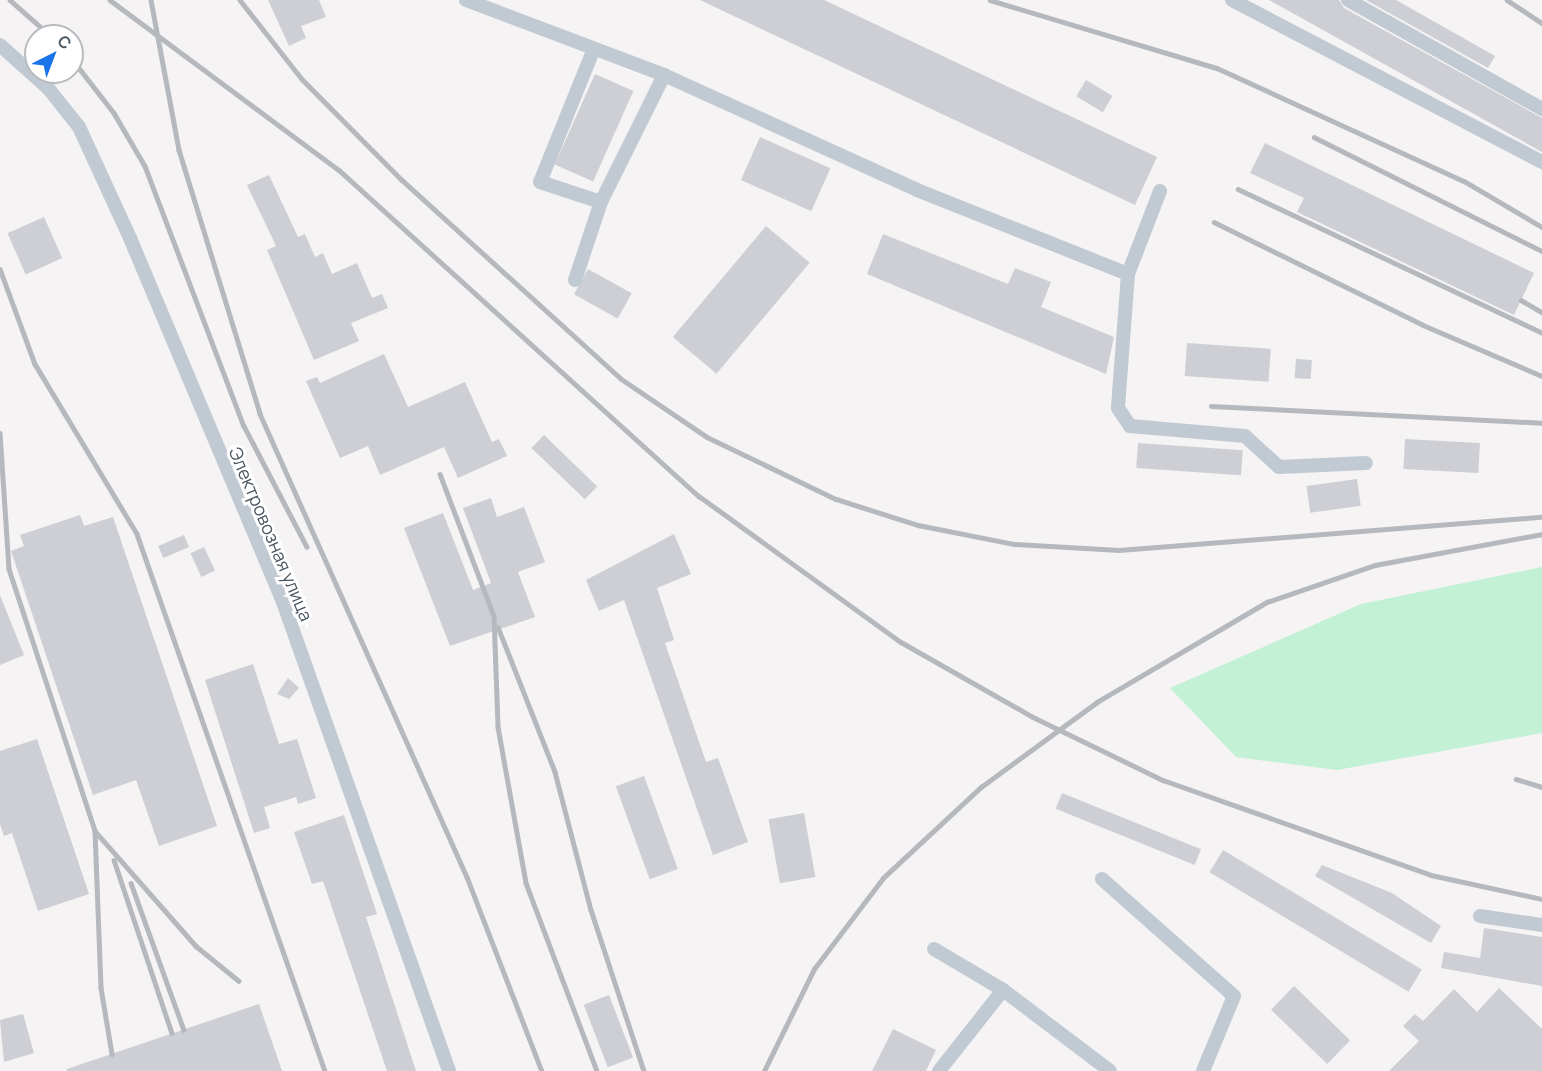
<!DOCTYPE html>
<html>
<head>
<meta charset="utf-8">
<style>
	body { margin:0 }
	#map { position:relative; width:1542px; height:1071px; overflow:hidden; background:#f5f3f3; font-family:Manrope,sans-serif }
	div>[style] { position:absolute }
	.green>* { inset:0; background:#c3f1d5 }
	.building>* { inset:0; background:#cdcfd5; transform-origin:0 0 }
	.minor>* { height:14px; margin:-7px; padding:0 7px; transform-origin:7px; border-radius:7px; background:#c1cad2 }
	.rail>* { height:4.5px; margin:-2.25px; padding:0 2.25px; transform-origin:2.25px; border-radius:2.25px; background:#b5b8bd }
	span { translate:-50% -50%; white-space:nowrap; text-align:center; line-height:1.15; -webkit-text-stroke:6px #fff; paint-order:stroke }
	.street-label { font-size:18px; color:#4a5661 }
	.north { position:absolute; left:24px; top:24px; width:60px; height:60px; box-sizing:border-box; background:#fff; border:2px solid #b7bbc0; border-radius:50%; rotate:42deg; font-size:16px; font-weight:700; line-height:24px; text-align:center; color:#4a5661 }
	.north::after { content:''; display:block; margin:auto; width:21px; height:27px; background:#1a73e8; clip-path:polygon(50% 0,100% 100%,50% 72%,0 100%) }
</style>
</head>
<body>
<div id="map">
	<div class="green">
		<div style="clip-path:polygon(1542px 567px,1542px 733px,1337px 770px,1236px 757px,1170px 688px,1361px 604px)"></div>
	</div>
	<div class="building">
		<div style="clip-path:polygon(268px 0,319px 0,326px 17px,301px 26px,306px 38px,289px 46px)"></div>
		<div style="clip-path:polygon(700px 0,824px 0,1157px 157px,1135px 205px)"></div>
		<div style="clip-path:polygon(1269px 0,1339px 0,1344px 8px,1542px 118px,1542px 152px)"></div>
		<div style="clip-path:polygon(1366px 0,1396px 0,1495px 56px,1488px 68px)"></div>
		<div style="left:595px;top:74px;width:42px;height:99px;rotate:24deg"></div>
		<div style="left:1086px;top:80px;width:31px;height:19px;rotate:31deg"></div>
		<div style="left:760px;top:137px;width:77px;height:47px;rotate:24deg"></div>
		<div style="clip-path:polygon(1265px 143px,1534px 273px,1514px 315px,1297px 212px,1304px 198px,1250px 173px)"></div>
		<div style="clip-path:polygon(269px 175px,298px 237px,305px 234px,315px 257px,323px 253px,332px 274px,357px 263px,372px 298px,382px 294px,388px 308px,351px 323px,359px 341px,314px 360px,267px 250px,276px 246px,247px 185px)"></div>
		<div style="left:44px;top:217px;width:45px;height:40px;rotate:66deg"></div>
		<div style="left:766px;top:226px;width:57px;height:145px;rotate:40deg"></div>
		<div style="clip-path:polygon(883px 234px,1008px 284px,1015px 268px,1051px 282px,1041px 307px,1114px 337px,1106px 374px,867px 274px)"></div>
		<div style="left:588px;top:269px;width:50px;height:29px;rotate:29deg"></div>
		<div style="left:1187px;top:343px;width:84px;height:33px;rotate:4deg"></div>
		<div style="clip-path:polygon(384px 354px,408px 407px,465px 382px,492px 442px,499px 439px,507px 456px,458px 478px,444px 447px,380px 475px,368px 446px,340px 458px,306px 381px,317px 377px,320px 383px)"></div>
		<div style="left:1296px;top:359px;width:16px;height:19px;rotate:4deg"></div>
		<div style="left:544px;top:435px;width:74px;height:18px;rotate:44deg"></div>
		<div style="left:1405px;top:439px;width:75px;height:30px;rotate:3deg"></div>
		<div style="left:1138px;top:443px;width:105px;height:25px;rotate:4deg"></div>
		<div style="left:1357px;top:479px;width:27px;height:51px;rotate:82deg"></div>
		<div style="clip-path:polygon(491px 498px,497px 517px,524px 507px,545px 562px,518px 572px,535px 617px,450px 646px,404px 528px,443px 513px,473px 590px,491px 583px,463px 508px)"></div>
		<div style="clip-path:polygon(80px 515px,84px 526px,113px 517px,217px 826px,159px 846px,136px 780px,93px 795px,11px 551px,24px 546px,20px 535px)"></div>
		<div style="clip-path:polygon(674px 534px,691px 574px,657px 588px,674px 640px,665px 643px,706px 762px,718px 758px,748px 842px,713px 855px,624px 600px,599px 611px,586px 580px)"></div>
		<div style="left:184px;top:535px;width:13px;height:28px;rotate:67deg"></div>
		<div style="left:204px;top:547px;width:26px;height:15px;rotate:65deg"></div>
		<div style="clip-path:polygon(0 595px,24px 655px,0 665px)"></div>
		<div style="clip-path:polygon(253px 664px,279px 744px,297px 739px,316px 798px,298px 804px,296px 797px,264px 807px,270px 828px,254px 833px,205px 680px)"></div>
		<div style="clip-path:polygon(288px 678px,299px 688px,289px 699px,277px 694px)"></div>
		<div style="clip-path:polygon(37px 739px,89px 894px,38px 911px,12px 833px,4px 836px,0 824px,0 751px)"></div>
		<div style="left:644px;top:776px;width:99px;height:30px;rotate:70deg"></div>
		<div style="left:1062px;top:793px;width:150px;height:17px;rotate:22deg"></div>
		<div style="left:804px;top:813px;width:65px;height:36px;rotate:80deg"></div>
		<div style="clip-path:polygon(344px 815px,377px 914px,366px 917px,416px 1071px,387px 1071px,323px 881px,312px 884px,294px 832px)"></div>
		<div style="left:1223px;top:850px;width:232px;height:26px;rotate:31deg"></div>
		<div style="clip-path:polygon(1322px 865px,1392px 893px,1441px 926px,1431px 943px,1315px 876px)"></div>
		<div style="clip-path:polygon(1484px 928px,1542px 937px,1542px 986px,1441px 968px,1444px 952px,1480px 958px)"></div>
		<div style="left:1294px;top:986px;width:78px;height:33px;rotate:44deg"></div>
		<div style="clip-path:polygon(1499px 988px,1542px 1029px,1542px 1071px,1389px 1071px,1419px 1041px,1403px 1026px,1415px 1014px,1423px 1021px,1454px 989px,1477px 1012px)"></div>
		<div style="left:609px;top:995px;width:67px;height:27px;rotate:69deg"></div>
		<div style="clip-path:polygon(259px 1004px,282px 1071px,67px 1071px,67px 1069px)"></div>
		<div style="clip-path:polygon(23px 1014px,34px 1053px,4px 1062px,0 1020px)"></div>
		<div style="clip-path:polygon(893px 1029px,936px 1050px,926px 1071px,872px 1071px)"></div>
	</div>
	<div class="minor">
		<div style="left:466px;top:0;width:212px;rotate:20.7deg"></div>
		<div style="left:664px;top:75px;width:278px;rotate:24.4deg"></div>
		<div style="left:917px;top:190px;width:227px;rotate:21.7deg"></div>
		<div style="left:1232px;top:0;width:350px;rotate:27.6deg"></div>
		<div style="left:1348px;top:0;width:223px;rotate:29.3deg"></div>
		<div style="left:0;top:45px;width:64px;rotate:41.9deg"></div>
		<div style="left:48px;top:88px;width:50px;rotate:51.5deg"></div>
		<div style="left:79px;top:127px;width:122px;rotate:65.3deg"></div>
		<div style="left:130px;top:238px;width:395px;rotate:67.2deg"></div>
		<div style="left:283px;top:602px;width:498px;rotate:70.5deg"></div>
		<div style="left:593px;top:51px;width:141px;rotate:112deg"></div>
		<div style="left:540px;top:182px;width:64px;rotate:18.2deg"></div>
		<div style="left:1160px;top:191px;width:89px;rotate:111.1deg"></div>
		<div style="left:1128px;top:274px;width:134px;rotate:94.3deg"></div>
		<div style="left:1118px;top:408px;width:22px;rotate:56deg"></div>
		<div style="left:1130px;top:426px;width:115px;rotate:5deg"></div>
		<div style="left:1245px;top:436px;width:46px;rotate:42.4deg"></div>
		<div style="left:1279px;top:467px;width:87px;rotate:-2.6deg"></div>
		<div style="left:575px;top:280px;width:82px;rotate:-71.6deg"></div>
		<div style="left:601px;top:202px;width:142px;rotate:-63.6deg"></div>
		<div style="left:1102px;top:879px;width:176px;rotate:41.6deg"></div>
		<div style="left:1234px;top:996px;width:81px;rotate:112.5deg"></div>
		<div style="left:1480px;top:916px;width:63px;rotate:8.3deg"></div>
		<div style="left:934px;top:949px;width:80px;rotate:30.7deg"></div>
		<div style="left:939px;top:1071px;width:103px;rotate:-51.7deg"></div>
		<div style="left:1003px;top:990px;width:134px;rotate:37.1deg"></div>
	</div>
	<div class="rail">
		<div style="left:10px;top:0;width:55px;rotate:41.3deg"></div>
		<div style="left:110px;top:0;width:285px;rotate:36.6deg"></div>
		<div style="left:339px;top:170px;width:486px;rotate:42.2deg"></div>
		<div style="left:699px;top:496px;width:249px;rotate:35.9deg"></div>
		<div style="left:901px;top:642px;width:150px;rotate:29.6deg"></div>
		<div style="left:1031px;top:716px;width:147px;rotate:25.9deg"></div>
		<div style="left:1163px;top:780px;width:284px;rotate:19.5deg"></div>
		<div style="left:1431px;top:875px;width:114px;rotate:12.2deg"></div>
		<div style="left:151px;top:0;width:153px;rotate:79.4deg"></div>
		<div style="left:179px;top:150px;width:276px;rotate:72.9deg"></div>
		<div style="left:260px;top:414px;width:507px;rotate:65.91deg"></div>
		<div style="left:467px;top:877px;width:208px;rotate:68.9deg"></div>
		<div style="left:240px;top:0;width:100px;rotate:51.9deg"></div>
		<div style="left:302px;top:79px;width:142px;rotate:45.3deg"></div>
		<div style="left:402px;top:180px;width:294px;rotate:42.2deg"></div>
		<div style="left:620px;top:378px;width:105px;rotate:34.1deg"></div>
		<div style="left:707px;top:437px;width:143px;rotate:25.7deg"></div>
		<div style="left:836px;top:499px;width:86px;rotate:17.6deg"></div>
		<div style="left:918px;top:525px;width:98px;rotate:11.2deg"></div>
		<div style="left:1014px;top:544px;width:105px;rotate:3.3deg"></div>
		<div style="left:1119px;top:550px;width:424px;rotate:-4.5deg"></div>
		<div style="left:990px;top:0;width:237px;rotate:16.7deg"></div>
		<div style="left:1217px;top:68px;width:272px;rotate:24.6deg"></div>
		<div style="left:1464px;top:181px;width:91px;rotate:30.5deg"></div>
		<div style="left:1507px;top:0;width:42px;rotate:33.3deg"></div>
		<div style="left:72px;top:59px;width:68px;rotate:52.1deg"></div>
		<div style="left:114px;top:113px;width:61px;rotate:59.7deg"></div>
		<div style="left:145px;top:166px;width:278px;rotate:69.2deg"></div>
		<div style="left:244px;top:426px;width:136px;rotate:62.5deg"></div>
		<div style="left:1314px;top:137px;width:255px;rotate:26.6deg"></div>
		<div style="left:1238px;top:189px;width:336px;rotate:25.3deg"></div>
		<div style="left:1214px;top:222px;width:233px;rotate:26.2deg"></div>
		<div style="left:1423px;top:325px;width:129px;rotate:23.2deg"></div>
		<div style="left:0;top:269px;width:101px;rotate:69.8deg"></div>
		<div style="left:35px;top:364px;width:198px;rotate:59deg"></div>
		<div style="left:137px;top:534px;width:569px;rotate:70.71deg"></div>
		<div style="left:1521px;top:300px;width:24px;rotate:30deg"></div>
		<div style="left:1211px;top:406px;width:331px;rotate:2.9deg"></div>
		<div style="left:0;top:433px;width:136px;rotate:86.2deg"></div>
		<div style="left:9px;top:569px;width:276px;rotate:71.8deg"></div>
		<div style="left:95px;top:831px;width:157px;rotate:87.8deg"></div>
		<div style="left:101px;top:988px;width:67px;rotate:80.5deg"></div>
		<div style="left:440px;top:474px;width:152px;rotate:69.2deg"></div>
		<div style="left:494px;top:616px;width:111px;rotate:87.9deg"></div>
		<div style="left:498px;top:727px;width:158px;rotate:79.8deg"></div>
		<div style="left:526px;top:883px;width:201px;rotate:69.3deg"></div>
		<div style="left:498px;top:627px;width:156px;rotate:68.5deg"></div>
		<div style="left:555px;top:772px;width:143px;rotate:75.4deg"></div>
		<div style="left:591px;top:910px;width:169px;rotate:71.8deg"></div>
		<div style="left:1516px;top:779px;width:27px;rotate:17deg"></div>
		<div style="left:95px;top:831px;width:153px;rotate:48.7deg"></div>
		<div style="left:196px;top:946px;width:55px;rotate:39.1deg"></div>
		<div style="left:114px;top:860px;width:182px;rotate:71.5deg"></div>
		<div style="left:131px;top:883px;width:156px;rotate:70.2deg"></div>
		<div style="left:764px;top:1071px;width:114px;rotate:-63.9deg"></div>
		<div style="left:814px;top:969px;width:114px;rotate:-52.8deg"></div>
		<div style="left:883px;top:878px;width:134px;rotate:-42.9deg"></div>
		<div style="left:981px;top:787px;width:144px;rotate:-36.2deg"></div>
		<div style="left:1097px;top:702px;width:197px;rotate:-30.5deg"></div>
		<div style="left:1267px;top:602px;width:114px;rotate:-18.9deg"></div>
		<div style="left:1375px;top:565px;width:170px;rotate:-10.5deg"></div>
	</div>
	<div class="street-label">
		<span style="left:271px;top:534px;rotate:67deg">Электровозная улица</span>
	</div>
	<div class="north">С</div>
</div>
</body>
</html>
